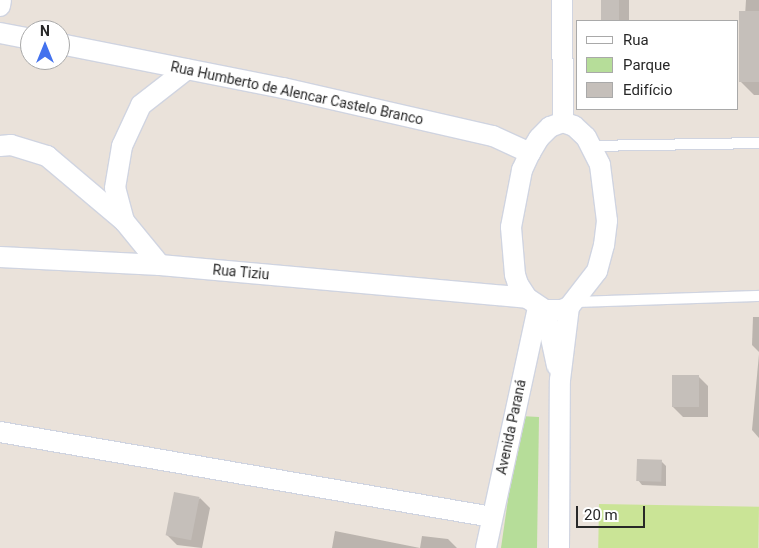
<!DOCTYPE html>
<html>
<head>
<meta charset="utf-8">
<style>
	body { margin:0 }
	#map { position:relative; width:759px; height:548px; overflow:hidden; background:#eae2da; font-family:Roboto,sans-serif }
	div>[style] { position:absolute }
	.green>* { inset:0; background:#b6dd99 }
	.pitch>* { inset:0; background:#cae496; transform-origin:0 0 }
	.shadow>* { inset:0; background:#0003; transform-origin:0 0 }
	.building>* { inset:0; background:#c5bfba; transform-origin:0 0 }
	.roads { filter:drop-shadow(1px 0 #d0d4e0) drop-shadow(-1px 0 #d0d4e0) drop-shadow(0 1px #d0d4e0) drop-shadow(0 -1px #d0d4e0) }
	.lane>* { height:10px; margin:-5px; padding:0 5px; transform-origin:5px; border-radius:5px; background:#fff }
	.street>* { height:20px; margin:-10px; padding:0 10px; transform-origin:10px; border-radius:10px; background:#fff }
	span { translate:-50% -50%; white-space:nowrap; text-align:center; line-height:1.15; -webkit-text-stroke:4px #fff; paint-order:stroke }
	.street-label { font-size:14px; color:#282828 }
	.legend { position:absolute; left:576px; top:20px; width:162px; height:90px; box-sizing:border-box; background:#fff; border:1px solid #a9a9a9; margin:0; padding:6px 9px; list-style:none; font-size:15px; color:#282828 }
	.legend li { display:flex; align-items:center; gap:10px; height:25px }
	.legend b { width:25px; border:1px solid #a9a9a9 }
	.north { position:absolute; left:20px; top:20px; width:50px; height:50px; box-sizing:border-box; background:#fff; border:1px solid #a9a9a9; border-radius:50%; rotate:0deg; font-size:14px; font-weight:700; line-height:20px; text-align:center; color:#282828 }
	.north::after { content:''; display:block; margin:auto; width:18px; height:22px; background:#4372ee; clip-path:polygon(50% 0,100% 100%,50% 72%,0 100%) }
	.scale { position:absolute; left:576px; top:506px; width:69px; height:22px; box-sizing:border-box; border:2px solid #282828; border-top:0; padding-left:6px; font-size:15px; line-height:18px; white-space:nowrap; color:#282828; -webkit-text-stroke:4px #fff; paint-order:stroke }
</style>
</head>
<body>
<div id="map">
	<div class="green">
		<div style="clip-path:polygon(520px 416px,539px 417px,537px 548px,501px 548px)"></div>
	</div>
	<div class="pitch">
		<div style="left:599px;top:504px;width:160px;height:44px;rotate:1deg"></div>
	</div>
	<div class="shadow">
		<div style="left:602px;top:0;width:27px;height:21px"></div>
		<div style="clip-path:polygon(746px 0,759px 0,759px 95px,754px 95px,741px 82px)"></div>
		<div style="clip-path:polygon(753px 317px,759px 317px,759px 352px,752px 345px)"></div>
		<div style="clip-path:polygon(759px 354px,759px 438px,752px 430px)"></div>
		<div style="clip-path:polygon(698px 376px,708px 386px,708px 417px,683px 417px,673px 407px)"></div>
		<div style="clip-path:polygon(662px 462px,666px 466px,666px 486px,642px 485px,638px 480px)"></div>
		<div style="clip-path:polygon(200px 498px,210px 508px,202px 548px,177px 545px,167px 535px)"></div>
		<div style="clip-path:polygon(335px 531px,420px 548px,422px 536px,448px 539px,457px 548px,332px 548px)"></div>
	</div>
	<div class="building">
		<div style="left:601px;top:0;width:18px;height:21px"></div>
		<div style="left:739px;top:11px;width:20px;height:71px"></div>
		<div style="left:672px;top:375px;width:27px;height:32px"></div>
		<div style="left:637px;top:459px;width:25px;height:22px;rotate:2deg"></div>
		<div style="left:174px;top:492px;width:26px;height:44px;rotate:11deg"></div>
	</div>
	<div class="roads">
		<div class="lane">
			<div style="left:590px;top:146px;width:169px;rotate:-1deg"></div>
			<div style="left:574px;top:302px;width:185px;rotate:-1.9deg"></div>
		</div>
		<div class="street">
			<div style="left:562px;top:0;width:122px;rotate:89.5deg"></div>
			<div style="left:0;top:6px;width:6px;rotate:-81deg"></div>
			<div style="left:0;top:33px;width:31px;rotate:11deg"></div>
			<div style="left:60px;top:44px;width:227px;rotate:11.2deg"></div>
			<div style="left:283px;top:88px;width:215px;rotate:12.9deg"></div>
			<div style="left:493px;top:136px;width:41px;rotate:24.7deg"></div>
			<div style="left:563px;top:122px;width:12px;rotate:20deg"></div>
			<div style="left:574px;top:126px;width:16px;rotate:43deg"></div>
			<div style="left:586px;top:137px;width:31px;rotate:63deg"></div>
			<div style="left:600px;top:165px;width:56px;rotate:82.9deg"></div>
			<div style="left:607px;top:221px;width:24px;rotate:97deg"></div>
			<div style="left:604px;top:245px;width:27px;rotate:105deg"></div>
			<div style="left:597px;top:271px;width:46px;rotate:127.9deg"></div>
			<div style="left:569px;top:307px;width:9px;rotate:159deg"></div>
			<div style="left:561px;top:310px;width:16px;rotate:180deg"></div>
			<div style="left:545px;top:310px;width:22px;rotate:-146deg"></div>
			<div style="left:527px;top:298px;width:17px;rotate:-123deg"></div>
			<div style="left:518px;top:284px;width:9px;rotate:-108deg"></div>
			<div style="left:515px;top:275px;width:48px;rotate:-94.8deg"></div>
			<div style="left:511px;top:227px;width:58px;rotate:-79.1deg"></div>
			<div style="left:522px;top:170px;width:19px;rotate:-65deg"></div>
			<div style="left:530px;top:153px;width:17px;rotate:-59deg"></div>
			<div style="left:539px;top:138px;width:16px;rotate:-45deg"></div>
			<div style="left:550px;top:127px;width:14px;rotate:-21deg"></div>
			<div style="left:0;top:146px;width:11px;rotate:-5deg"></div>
			<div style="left:11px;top:145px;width:38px;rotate:17deg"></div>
			<div style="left:47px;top:156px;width:101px;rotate:40.2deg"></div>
			<div style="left:124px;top:221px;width:57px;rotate:50.7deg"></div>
			<div style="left:160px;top:265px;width:368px;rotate:5.1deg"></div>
			<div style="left:124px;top:221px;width:34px;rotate:-105deg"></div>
			<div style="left:115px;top:188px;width:43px;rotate:-80.5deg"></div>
			<div style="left:122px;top:146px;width:45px;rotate:-65.1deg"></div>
			<div style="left:141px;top:105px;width:58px;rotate:-38deg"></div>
			<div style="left:0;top:257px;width:160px;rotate:2.9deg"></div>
			<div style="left:545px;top:310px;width:57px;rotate:77.9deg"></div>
			<div style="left:0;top:432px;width:498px;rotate:9.8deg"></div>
			<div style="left:486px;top:548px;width:247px;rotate:-77.8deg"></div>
			<div style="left:559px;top:548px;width:168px;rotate:-89.7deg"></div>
			<div style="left:560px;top:380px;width:74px;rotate:-83deg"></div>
		</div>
	</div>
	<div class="street-label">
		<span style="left:297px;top:93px;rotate:12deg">Rua Humberto de Alencar Castelo Branco</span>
		<span style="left:241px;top:272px;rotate:5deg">Rua Tiziu</span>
		<span style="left:511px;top:427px;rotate:-78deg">Avenida Paraná</span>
	</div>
	<ul class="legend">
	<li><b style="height:6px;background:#fff"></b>Rua</li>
	<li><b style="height:14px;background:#b6dd99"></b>Parque</li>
	<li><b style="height:14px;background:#c5bfba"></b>Edifício</li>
	</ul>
	<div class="north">N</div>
	<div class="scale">20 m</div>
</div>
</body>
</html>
